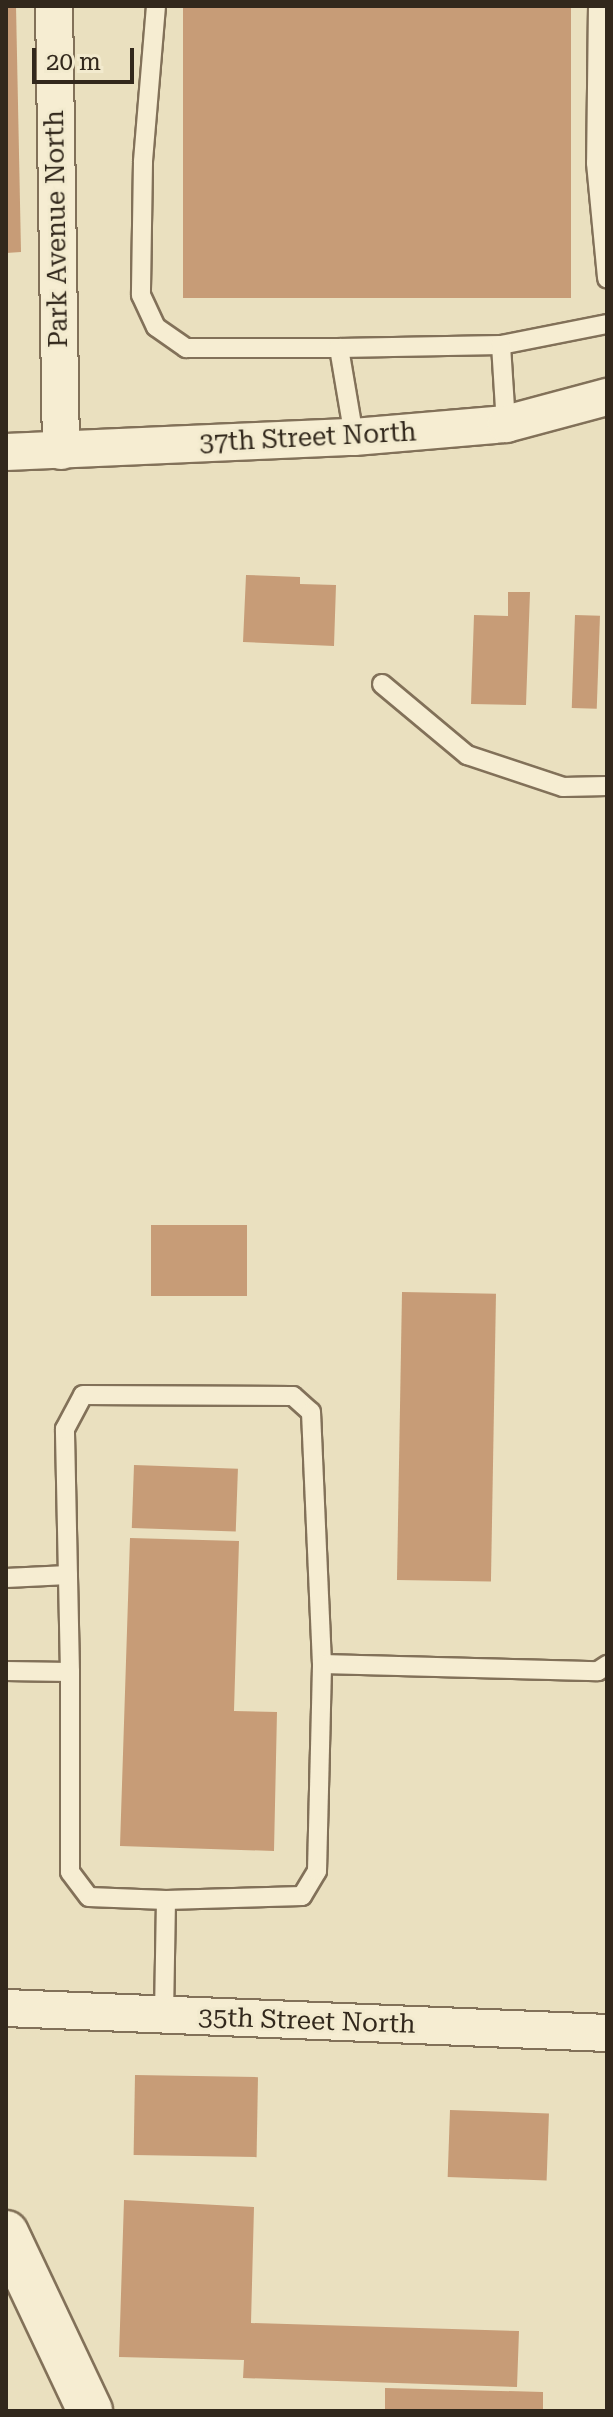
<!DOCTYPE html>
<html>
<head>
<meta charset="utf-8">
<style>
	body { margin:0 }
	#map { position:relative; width:613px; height:2417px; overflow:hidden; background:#eae0bf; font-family:"Roboto Serif",serif }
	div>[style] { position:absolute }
	.building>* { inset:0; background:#c79c77; transform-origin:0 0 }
	.roads { filter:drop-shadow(2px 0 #827159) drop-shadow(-2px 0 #827159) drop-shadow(0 2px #827159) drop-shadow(0 -2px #827159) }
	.service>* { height:18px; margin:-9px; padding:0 9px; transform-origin:9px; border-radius:9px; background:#f6edd2 }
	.minor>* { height:36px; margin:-18px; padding:0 18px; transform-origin:18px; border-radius:18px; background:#f6edd2 }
	.secondary>* { height:44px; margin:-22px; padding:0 22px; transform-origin:22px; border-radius:22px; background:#f6edd2 }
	span { translate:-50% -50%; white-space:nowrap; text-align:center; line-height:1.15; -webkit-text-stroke:6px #f2eace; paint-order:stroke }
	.street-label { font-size:26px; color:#32281c }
	.frame { position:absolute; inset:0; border:8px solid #32281c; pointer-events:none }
	.scale { position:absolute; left:32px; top:48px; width:102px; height:36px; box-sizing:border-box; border:4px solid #32281c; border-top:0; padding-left:10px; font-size:24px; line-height:28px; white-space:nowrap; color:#32281c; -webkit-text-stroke:6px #f2eace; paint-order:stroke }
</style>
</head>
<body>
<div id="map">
	<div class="building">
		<div style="clip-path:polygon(6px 6px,16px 6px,21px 252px,6px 253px)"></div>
		<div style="left:183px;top:6px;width:388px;height:292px"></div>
		<div style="clip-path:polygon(246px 575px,300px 577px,300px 584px,336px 585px,334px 646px,243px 642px)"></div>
		<div style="clip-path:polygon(508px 592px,530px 592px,526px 705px,471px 704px,474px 615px,508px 616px)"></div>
		<div style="left:575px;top:615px;width:25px;height:93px;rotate:2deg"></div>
		<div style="left:151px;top:1225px;width:96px;height:71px"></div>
		<div style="left:402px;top:1292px;width:94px;height:288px;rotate:1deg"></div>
		<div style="left:134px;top:1465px;width:104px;height:63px;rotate:2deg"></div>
		<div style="clip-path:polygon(130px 1538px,239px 1541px,234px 1711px,277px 1712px,274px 1851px,120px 1846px)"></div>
		<div style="left:135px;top:2075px;width:123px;height:80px;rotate:1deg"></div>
		<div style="left:450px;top:2110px;width:99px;height:67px;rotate:2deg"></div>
		<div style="clip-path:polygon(124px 2200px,254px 2207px,251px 2323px,519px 2331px,517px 2387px,243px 2378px,244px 2360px,119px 2357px)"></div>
		<div style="clip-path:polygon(385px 2388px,543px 2392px,543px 2411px,385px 2411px)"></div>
	</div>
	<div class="roads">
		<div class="service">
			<div style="left:156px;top:6px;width:157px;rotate:94.8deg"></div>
			<div style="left:143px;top:162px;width:133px;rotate:90.9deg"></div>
			<div style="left:141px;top:295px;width:35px;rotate:65deg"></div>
			<div style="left:156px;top:327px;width:37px;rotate:35deg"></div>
			<div style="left:186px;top:348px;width:153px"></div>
			<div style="left:339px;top:348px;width:90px;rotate:80.4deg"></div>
			<div style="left:598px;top:6px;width:157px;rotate:90.7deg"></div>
			<div style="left:596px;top:163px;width:116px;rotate:84.5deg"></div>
			<div style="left:501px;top:345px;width:108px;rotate:-11.2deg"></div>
			<div style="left:339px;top:348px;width:162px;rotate:-1.1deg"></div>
			<div style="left:501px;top:345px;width:79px;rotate:86.4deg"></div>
			<div style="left:382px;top:684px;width:111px;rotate:39.9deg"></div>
			<div style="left:467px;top:755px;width:101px;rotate:18.4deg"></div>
			<div style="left:563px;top:787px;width:44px;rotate:-1.3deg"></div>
			<div style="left:6px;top:1578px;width:62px;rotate:-2.8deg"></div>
			<div style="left:6px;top:1671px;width:64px;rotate:0.9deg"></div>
			<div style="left:70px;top:1672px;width:243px;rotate:-91.2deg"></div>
			<div style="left:65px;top:1429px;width:38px;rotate:-62deg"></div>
			<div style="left:83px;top:1395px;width:210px;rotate:0.3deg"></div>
			<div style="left:293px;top:1396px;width:24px;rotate:42deg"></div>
			<div style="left:311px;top:1412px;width:252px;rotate:87.5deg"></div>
			<div style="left:322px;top:1664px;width:276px;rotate:1.5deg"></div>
			<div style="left:598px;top:1671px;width:11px;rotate:-34deg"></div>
			<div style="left:70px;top:1672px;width:200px;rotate:90deg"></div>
			<div style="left:70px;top:1872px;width:31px;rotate:53deg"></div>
			<div style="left:89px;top:1897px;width:77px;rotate:2.2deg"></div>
			<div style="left:166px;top:1900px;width:116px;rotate:91deg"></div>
			<div style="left:166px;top:1900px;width:136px;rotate:-1.7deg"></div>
			<div style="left:302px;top:1896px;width:29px;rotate:-59deg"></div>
			<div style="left:317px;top:1871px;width:207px;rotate:-88.6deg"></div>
		</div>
		<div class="minor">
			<div style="left:54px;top:6px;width:445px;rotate:89.1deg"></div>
			<div style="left:6px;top:452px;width:348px;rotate:-2.5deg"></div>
			<div style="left:354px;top:437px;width:153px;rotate:-4.9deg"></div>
			<div style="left:506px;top:424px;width:105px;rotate:-15deg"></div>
			<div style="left:6px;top:2008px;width:602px;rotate:2.38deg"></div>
		</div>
		<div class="secondary">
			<div style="left:6px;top:2233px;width:197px;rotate:64.7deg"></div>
		</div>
	</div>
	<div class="street-label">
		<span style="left:57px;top:229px;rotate:-91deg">Park Avenue North</span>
		<span style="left:308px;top:438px;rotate:-3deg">37th Street North</span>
		<span style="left:307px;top:2021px;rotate:2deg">35th Street North</span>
	</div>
	<div class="frame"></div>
	<div class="scale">20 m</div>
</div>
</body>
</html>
